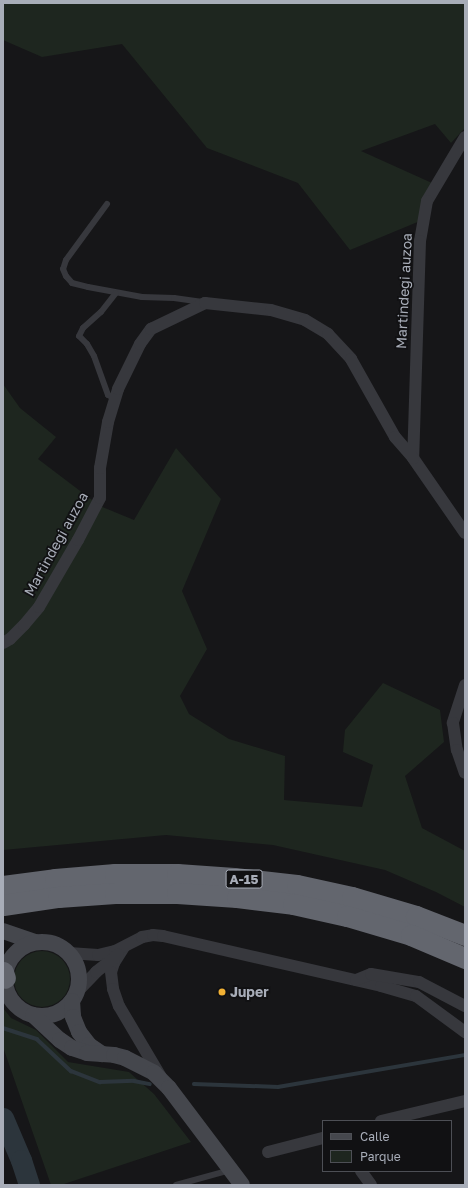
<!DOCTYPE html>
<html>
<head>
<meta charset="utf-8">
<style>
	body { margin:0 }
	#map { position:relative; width:468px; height:1188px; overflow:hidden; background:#161618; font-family:"Golos Text",sans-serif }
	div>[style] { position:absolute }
	.green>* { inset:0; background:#1e261f }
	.round { border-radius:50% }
	.stream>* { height:3.5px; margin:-1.75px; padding:0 1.75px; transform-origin:1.75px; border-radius:1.75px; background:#2c353c }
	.river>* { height:21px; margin:-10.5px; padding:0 10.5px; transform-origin:10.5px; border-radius:10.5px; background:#2c353c }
	.service>* { height:6px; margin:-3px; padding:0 3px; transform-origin:3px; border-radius:3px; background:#37383d }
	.minor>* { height:12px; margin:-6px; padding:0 6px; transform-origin:6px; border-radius:6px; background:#37383d }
	.secondary>* { height:16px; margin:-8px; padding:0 8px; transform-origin:8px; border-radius:8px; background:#45474d }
	.secondary>.ring { margin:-8px; padding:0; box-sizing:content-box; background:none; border:16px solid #45474d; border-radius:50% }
	.motorway>* { height:21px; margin:-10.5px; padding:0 10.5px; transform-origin:10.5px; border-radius:10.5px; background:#63666e }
	.dots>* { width:11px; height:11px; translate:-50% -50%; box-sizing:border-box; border:2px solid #111113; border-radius:50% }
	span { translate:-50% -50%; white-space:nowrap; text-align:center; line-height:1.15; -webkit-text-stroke:3.5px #111113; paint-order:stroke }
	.shield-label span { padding:1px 3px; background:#111113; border:1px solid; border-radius:3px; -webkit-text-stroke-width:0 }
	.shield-label { font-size:13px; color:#a8adb8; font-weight:700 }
	.street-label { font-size:14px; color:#a8adb8 }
	.poi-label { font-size:14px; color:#a8adb8; font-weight:700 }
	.left { translate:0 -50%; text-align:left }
	.frame { position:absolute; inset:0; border:4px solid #a8adb8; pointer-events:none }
	.legend { position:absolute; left:322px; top:1120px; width:130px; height:52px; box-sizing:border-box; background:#111113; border:1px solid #4d4f55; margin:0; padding:5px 7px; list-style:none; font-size:12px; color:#a8adb8 }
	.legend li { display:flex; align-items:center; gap:8px; height:20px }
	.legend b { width:20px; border:1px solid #4d4f55 }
</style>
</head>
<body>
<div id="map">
	<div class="green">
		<div style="clip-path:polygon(3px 3px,465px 3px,465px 128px,451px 143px,435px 124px,361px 151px,432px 183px,420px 221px,350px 250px,298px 183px,207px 148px,122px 44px,42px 57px,3px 40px)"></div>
		<div style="clip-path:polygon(3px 384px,20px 408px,56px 437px,38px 459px,100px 506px,134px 520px,176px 448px,221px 499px,182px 591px,207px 649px,180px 696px,189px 714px,229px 739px,285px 756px,284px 800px,362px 807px,373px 765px,343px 752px,345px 730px,383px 683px,440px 710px,444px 742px,405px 776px,422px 828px,465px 851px,465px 907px,436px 892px,385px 870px,273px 845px,166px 835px,3px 850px)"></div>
		<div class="round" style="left:14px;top:951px;width:56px;height:56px"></div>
		<div style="clip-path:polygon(3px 1008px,11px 1018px,36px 1030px,68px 1062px,129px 1072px,154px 1094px,191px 1142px,61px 1185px,51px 1185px,3px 1047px)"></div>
	</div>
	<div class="stream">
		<div style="left:3px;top:1028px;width:36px;rotate:18deg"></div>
		<div style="left:37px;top:1039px;width:47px;rotate:43.3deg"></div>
		<div style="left:71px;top:1071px;width:31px;rotate:21deg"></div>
		<div style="left:100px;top:1082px;width:34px;rotate:-2deg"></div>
		<div style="left:134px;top:1081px;width:16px;rotate:11deg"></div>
		<div style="left:194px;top:1084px;width:84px;rotate:2deg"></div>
		<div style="left:278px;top:1087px;width:190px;rotate:-9.7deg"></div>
	</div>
	<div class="river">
		<div style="left:3px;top:1118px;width:46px;rotate:66.8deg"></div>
		<div style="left:21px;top:1160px;width:26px;rotate:72deg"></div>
	</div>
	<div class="service">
		<div style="left:107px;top:204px;width:69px;rotate:126.2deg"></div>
		<div style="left:66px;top:260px;width:9px;rotate:108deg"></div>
		<div style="left:63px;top:269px;width:8px;rotate:67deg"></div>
		<div style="left:66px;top:276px;width:9px;rotate:49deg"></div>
		<div style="left:72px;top:283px;width:16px;rotate:14deg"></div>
		<div style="left:88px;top:287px;width:55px;rotate:10.5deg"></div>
		<div style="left:142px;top:297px;width:32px;rotate:2deg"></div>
		<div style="left:174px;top:298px;width:27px;rotate:8deg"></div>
		<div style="left:115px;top:399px;width:8px;rotate:-150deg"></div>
		<div style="left:108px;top:395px;width:41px;rotate:-109.7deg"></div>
		<div style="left:94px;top:356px;width:14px;rotate:-120deg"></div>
		<div style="left:87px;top:344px;width:11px;rotate:-135deg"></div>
		<div style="left:79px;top:336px;width:9px;rotate:-63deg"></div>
		<div style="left:83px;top:328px;width:24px;rotate:-42deg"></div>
		<div style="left:101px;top:312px;width:24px;rotate:-52deg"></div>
		<div style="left:176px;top:1185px;width:56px;rotate:-15.5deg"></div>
	</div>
	<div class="minor">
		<div style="left:465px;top:137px;width:74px;rotate:120.7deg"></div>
		<div style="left:427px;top:201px;width:41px;rotate:99.9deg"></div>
		<div style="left:420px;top:241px;width:217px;rotate:91.8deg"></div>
		<div style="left:413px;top:458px;width:91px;rotate:55.3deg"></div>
		<div style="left:3px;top:643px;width:8px;rotate:-30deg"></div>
		<div style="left:10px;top:639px;width:20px;rotate:-45deg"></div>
		<div style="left:24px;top:625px;width:23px;rotate:-50deg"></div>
		<div style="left:39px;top:607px;width:78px;rotate:-59.8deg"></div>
		<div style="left:78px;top:540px;width:47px;rotate:-62.4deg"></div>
		<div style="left:100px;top:498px;width:30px;rotate:-90deg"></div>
		<div style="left:100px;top:468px;width:47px;rotate:-80.1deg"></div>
		<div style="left:108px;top:422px;width:34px;rotate:-73deg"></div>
		<div style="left:118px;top:389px;width:50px;rotate:-63.9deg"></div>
		<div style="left:140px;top:344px;width:19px;rotate:-54deg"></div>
		<div style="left:151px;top:329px;width:60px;rotate:-25.7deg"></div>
		<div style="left:205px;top:303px;width:66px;rotate:6.1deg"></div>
		<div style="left:271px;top:310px;width:35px;rotate:16deg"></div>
		<div style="left:305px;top:320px;width:27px;rotate:31deg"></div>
		<div style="left:328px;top:334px;width:34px;rotate:47deg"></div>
		<div style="left:351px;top:359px;width:90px;rotate:60.6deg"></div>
		<div style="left:395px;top:437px;width:28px;rotate:49deg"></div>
		<div style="left:465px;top:685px;width:40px;rotate:108deg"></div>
		<div style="left:453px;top:723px;width:27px;rotate:82deg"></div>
		<div style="left:457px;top:750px;width:24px;rotate:71deg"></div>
		<div style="left:124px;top:947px;width:19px;rotate:122deg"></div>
		<div style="left:114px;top:963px;width:9px;rotate:108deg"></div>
		<div style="left:111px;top:972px;width:17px;rotate:83deg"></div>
		<div style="left:113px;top:989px;width:18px;rotate:71deg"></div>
		<div style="left:119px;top:1006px;width:82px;rotate:59.4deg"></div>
		<div style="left:69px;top:953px;width:29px;rotate:4deg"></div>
		<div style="left:98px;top:955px;width:17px;rotate:-13deg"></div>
		<div style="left:115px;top:951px;width:30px;rotate:-27deg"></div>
		<div style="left:142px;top:937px;width:11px;rotate:-10deg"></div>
		<div style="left:153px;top:935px;width:10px;rotate:6deg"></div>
		<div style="left:163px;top:936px;width:224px;rotate:12.9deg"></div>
		<div style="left:381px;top:986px;width:36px;rotate:16deg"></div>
		<div style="left:416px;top:996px;width:61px;rotate:36.3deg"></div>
		<div style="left:356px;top:980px;width:16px;rotate:-22deg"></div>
		<div style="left:371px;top:974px;width:49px;rotate:9.5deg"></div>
		<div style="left:419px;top:982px;width:52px;rotate:27.6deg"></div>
		<div style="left:77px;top:992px;width:28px;rotate:-46deg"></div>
		<div style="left:96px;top:972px;width:28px;rotate:-38deg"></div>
		<div style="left:381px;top:1121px;width:86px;rotate:-13.4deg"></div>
		<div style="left:268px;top:1152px;width:57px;rotate:-14.3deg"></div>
		<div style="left:361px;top:1171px;width:17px;rotate:54deg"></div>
	</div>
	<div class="secondary">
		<div style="left:3px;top:931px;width:34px;rotate:19deg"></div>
		<div class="ring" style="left:5px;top:942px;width:58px;height:58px"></div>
		<div style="left:72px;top:1001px;width:16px;rotate:86deg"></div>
		<div style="left:73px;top:1017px;width:16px;rotate:68deg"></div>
		<div style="left:79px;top:1032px;width:16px;rotate:52deg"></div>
		<div style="left:89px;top:1045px;width:16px;rotate:35deg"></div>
		<div style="left:33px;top:1015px;width:37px;rotate:43deg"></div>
		<div style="left:60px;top:1040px;width:14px;rotate:34deg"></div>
		<div style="left:72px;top:1048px;width:16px;rotate:18deg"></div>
		<div style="left:87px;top:1053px;width:27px;rotate:4deg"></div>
		<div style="left:114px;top:1055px;width:11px;rotate:15deg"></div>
		<div style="left:125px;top:1058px;width:33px;rotate:27deg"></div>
		<div style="left:154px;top:1073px;width:21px;rotate:45deg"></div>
		<div style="left:169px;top:1088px;width:121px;rotate:53deg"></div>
	</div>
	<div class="motorway">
		<div style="left:3px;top:886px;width:52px;rotate:-7.7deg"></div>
		<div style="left:55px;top:879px;width:60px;rotate:-4.8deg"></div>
		<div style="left:115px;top:874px;width:62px"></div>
		<div style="left:177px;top:874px;width:57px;rotate:4deg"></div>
		<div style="left:234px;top:878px;width:63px;rotate:6.3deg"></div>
		<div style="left:297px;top:885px;width:56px;rotate:12.3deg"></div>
		<div style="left:352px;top:897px;width:67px;rotate:16.5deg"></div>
		<div style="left:416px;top:916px;width:53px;rotate:21.2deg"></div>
		<div style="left:3px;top:905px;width:56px;rotate:-8.3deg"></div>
		<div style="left:58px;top:897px;width:57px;rotate:-4deg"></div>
		<div style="left:115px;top:893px;width:62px"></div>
		<div style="left:177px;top:893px;width:60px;rotate:3.8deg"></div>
		<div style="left:237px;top:897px;width:56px;rotate:7.1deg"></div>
		<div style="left:293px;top:904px;width:55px;rotate:12.5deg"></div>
		<div style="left:347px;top:916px;width:67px;rotate:16.5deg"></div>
		<div style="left:411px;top:935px;width:59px;rotate:23.1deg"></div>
		<div style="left:3px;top:972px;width:6px;rotate:72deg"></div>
	</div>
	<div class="dots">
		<div style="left:222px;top:992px;background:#f2b134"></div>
	</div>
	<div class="shield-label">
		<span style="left:244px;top:879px">A-15</span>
	</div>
	<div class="street-label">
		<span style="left:404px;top:291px;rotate:-87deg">Martindegi auzoa</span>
		<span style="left:56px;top:544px;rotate:-61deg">Martindegi auzoa</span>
	</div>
	<div class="poi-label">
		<span class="left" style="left:230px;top:992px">Juper</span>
	</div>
	<div class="frame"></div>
	<ul class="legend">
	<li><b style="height:5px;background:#45474d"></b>Calle</li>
	<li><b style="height:11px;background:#1e261f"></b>Parque</li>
	</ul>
</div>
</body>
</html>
